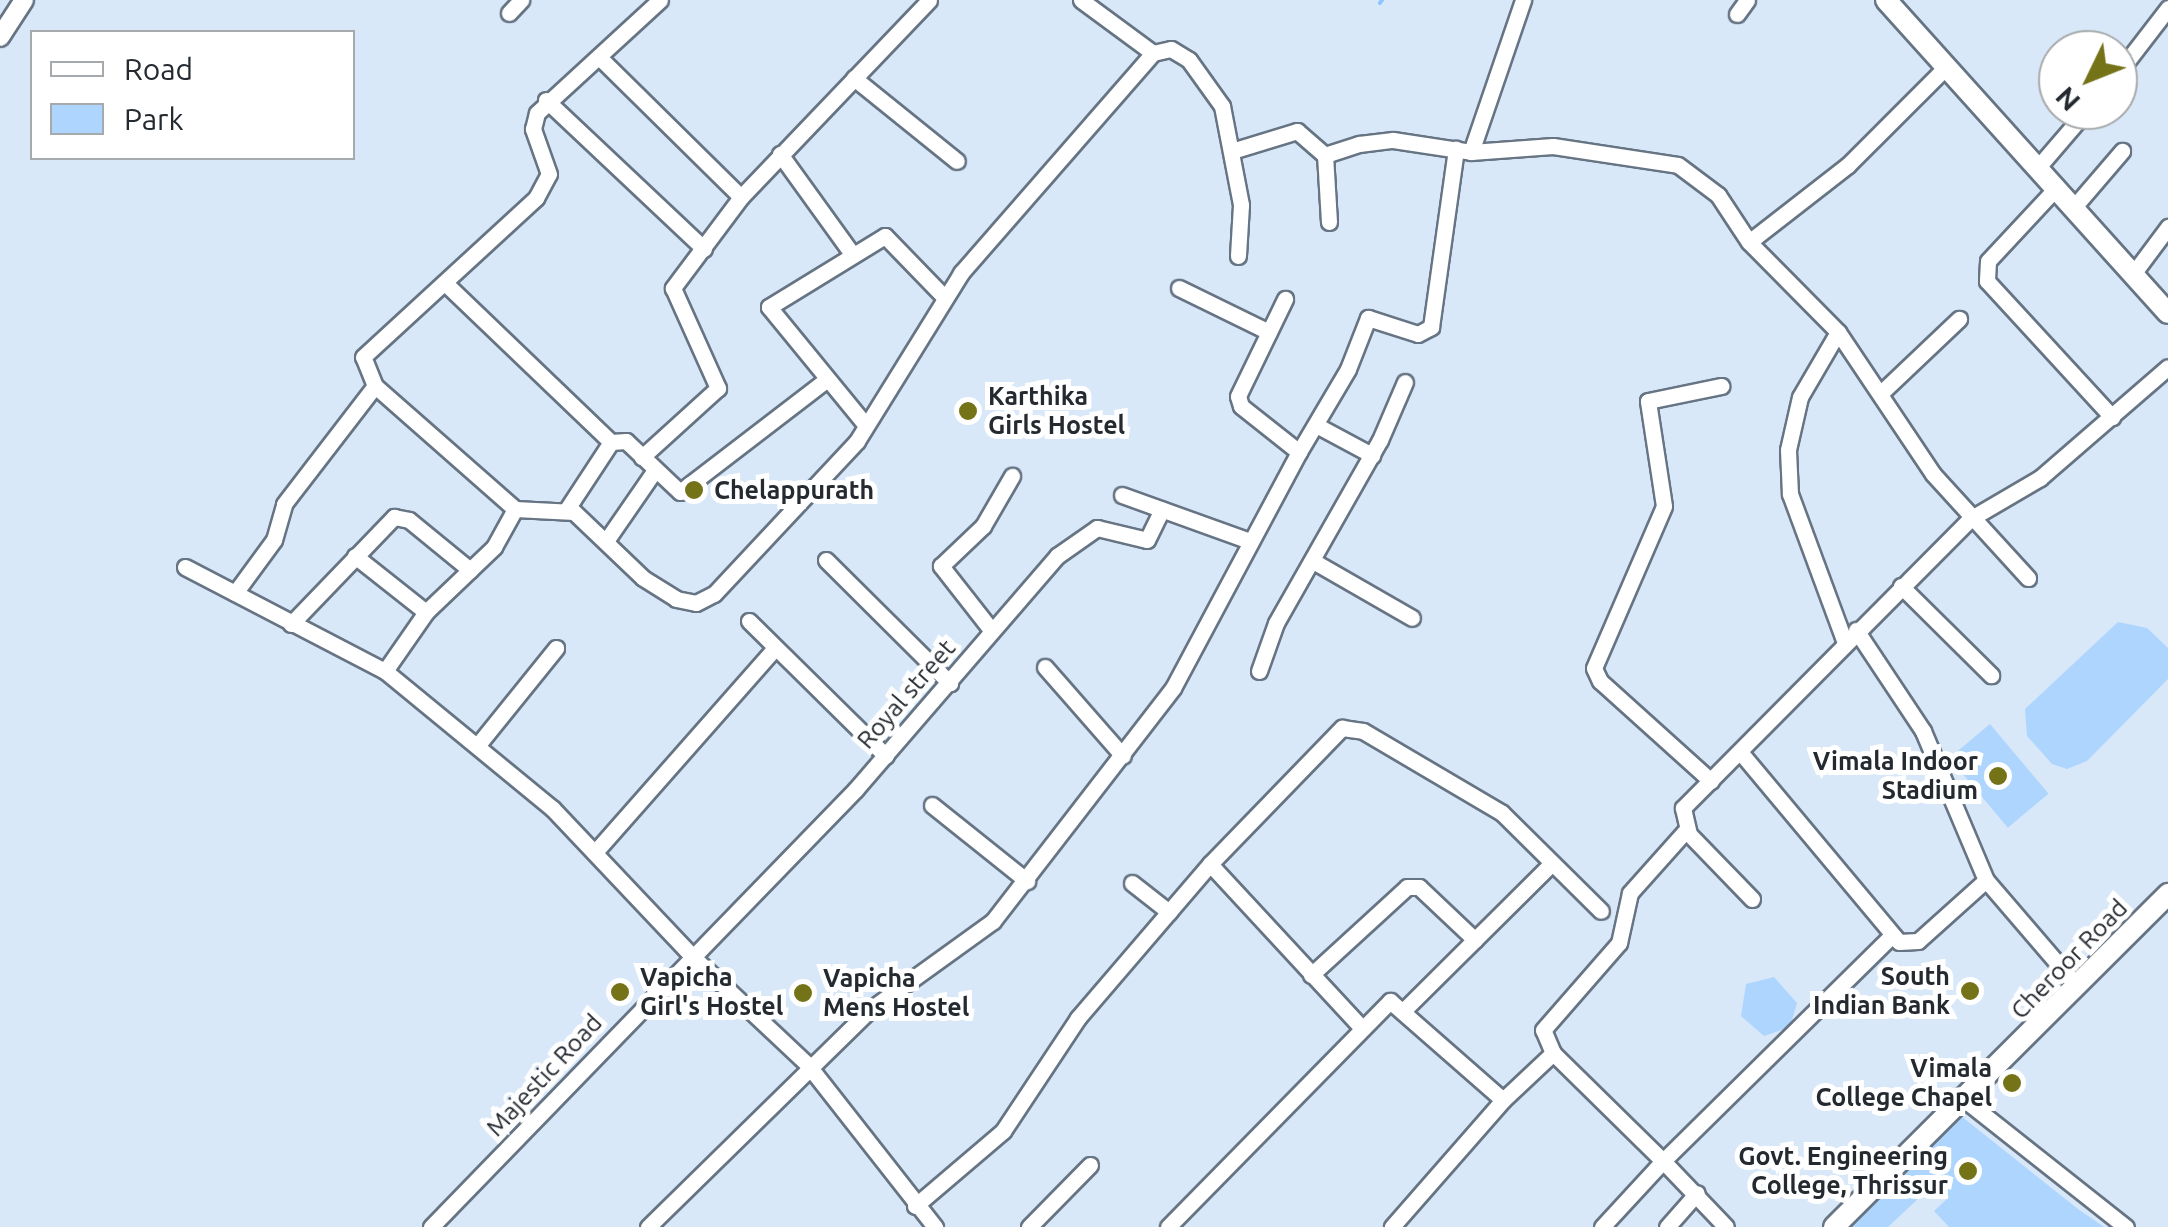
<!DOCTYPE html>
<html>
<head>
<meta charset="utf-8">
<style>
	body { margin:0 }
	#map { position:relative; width:2168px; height:1227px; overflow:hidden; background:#d8e8f9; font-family:Ubuntu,sans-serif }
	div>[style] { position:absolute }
	.green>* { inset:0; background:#add5fe; transform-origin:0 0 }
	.stream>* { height:4px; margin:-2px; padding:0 2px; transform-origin:2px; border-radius:2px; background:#8cc5ff }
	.roads { filter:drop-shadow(2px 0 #667483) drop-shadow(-2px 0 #667483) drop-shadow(0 2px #667483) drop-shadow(0 -2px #667483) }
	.minor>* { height:15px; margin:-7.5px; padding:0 7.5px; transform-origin:7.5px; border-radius:7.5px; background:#fff }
	.tertiary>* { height:18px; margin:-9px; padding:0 9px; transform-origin:9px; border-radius:9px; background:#fff }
	.secondary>* { height:20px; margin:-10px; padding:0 10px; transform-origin:10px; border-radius:10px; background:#fff }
	.dots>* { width:28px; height:28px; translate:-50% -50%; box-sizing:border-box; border:5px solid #fff; border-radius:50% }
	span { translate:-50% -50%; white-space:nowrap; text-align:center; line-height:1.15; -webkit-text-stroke:10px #fff; paint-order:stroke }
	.poi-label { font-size:25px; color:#242a30; font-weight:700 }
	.left { translate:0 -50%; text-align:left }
	.right { translate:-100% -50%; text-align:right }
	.street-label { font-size:25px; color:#242a30 }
	.legend { position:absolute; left:30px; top:30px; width:325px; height:130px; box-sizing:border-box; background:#fff; border:2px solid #a7aaac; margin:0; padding:12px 18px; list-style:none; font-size:30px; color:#242a30 }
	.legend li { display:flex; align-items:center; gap:20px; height:50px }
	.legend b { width:50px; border:2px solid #a7aaac }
	.north { position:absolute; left:2038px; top:30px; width:100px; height:100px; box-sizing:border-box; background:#fff; border:2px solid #a7aaac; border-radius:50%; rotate:227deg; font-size:28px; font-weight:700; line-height:40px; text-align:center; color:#242a30 }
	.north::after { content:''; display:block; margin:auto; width:35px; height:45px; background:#757317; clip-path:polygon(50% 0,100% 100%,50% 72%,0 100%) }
</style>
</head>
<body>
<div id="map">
	<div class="green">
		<div style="clip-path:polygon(2118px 622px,2147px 628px,2168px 648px,2168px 679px,2087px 761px,2067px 769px,2052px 764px,2027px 736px,2025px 709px)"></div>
		<div style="left:1990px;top:724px;width:91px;height:53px;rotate:50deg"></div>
		<div style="clip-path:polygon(1774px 977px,1797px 1003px,1790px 1027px,1764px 1036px,1741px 1016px,1746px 984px)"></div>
		<div style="clip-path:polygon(1961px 1116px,2078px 1209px,2104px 1227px,1949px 1227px,1934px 1211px,1949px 1197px,1936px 1182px,1888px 1227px,1851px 1227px)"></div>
	</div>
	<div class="stream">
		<div style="left:1380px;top:3px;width:4px;rotate:-56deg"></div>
	</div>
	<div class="roads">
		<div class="minor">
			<div style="left:1081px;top:0;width:89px;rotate:36.4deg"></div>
			<div style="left:1153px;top:53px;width:18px;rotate:-13deg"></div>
			<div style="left:1171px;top:49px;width:21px;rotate:31deg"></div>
			<div style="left:1189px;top:60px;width:57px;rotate:54.3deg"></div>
			<div style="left:1222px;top:106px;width:101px;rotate:79.1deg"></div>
			<div style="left:1241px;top:205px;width:51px;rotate:93.4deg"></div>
			<div style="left:509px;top:13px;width:18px;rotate:-47deg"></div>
			<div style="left:1737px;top:14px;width:17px;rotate:-54deg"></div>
			<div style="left:599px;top:57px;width:199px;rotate:44.6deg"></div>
			<div style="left:741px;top:197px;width:114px;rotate:126.8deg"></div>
			<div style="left:673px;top:288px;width:110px;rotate:65.8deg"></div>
			<div style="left:718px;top:388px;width:103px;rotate:137.8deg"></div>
			<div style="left:2118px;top:73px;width:82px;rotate:-52.4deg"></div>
			<div style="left:854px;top:78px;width:132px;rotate:38.9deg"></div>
			<div style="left:546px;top:100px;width:217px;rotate:43.3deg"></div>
			<div style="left:1235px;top:150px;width:65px;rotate:-17deg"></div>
			<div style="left:1297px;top:131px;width:37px;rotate:41deg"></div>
			<div style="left:1471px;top:152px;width:161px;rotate:-71.1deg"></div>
			<div style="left:780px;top:154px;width:123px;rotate:54.2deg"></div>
			<div style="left:2039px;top:166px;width:74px;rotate:-49.4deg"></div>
			<div style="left:2057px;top:187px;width:101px;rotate:133deg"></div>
			<div style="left:1988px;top:261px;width:20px;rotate:93deg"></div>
			<div style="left:1987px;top:281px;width:185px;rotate:47.4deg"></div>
			<div style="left:741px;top:197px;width:272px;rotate:-46.3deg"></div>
			<div style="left:2074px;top:207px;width:74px;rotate:-49.4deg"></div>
			<div style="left:1329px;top:222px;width:67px;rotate:-93.4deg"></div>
			<div style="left:1325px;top:155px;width:36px;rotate:-18deg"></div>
			<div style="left:1359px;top:144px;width:34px;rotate:-7deg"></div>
			<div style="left:1393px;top:140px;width:79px;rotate:8.7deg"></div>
			<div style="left:1471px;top:152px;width:82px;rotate:-4.2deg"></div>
			<div style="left:1553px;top:146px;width:126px;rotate:8.6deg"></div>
			<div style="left:1678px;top:165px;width:50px;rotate:36.9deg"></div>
			<div style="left:1718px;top:195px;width:56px;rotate:56.6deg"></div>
			<div style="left:1749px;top:242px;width:127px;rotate:45.3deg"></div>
			<div style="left:1838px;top:332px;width:171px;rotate:56.2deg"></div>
			<div style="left:1933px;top:474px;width:141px;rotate:47.6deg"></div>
			<div style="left:1749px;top:242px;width:125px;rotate:-37.9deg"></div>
			<div style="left:1848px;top:165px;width:139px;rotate:-45deg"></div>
			<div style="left:2133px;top:274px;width:59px;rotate:-53.3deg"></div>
			<div style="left:445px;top:283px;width:230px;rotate:43.8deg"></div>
			<div style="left:1179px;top:288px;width:100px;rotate:26.1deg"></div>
			<div style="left:1838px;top:332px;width:75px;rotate:120.3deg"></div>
			<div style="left:1800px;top:397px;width:54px;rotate:102.8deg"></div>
			<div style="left:1788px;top:450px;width:44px;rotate:87.4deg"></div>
			<div style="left:1790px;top:494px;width:159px;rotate:69.7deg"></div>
			<div style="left:1883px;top:391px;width:105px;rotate:-43.5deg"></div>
			<div style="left:864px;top:423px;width:150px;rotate:-129.3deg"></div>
			<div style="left:769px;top:307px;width:136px;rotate:-31.5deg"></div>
			<div style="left:885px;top:236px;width:86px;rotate:45.9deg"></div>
			<div style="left:1316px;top:425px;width:64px;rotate:28.2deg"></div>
			<div style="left:1299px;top:452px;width:96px;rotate:-59.4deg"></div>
			<div style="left:1348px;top:369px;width:55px;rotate:-68.6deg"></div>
			<div style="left:1368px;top:318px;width:52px;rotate:17.7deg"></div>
			<div style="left:1418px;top:334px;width:15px;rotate:-28deg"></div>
			<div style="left:1431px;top:327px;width:180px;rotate:-82deg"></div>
			<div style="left:1122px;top:495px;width:136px;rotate:19.8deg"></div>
			<div style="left:515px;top:509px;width:59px;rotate:2.9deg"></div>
			<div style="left:574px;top:512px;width:95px;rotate:43.7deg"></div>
			<div style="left:643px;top:578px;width:39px;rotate:32deg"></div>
			<div style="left:676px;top:599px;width:20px;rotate:11deg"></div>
			<div style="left:696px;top:603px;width:20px;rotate:-27deg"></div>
			<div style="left:714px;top:594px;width:209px;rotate:-46.9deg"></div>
			<div style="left:857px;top:441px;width:198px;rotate:-58.2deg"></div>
			<div style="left:961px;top:273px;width:292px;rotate:-48.9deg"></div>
			<div style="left:567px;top:509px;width:80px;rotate:-56.7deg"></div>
			<div style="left:611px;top:442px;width:15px;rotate:-4deg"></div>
			<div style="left:626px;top:441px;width:74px;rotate:43.4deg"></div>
			<div style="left:680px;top:492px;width:184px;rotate:-37.5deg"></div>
			<div style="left:606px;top:541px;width:86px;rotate:-55.4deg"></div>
			<div style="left:355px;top:556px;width:90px;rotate:38.3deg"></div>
			<div style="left:826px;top:560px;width:175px;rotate:44.8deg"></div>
			<div style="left:1313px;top:561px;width:114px;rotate:29.9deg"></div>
			<div style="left:185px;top:567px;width:225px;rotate:27.5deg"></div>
			<div style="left:385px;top:671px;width:216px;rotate:39.4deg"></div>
			<div style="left:552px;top:808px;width:202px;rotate:46.6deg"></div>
			<div style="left:691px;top:955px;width:161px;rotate:43.2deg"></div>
			<div style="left:808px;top:1065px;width:206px;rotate:51.9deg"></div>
			<div style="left:1901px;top:586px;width:127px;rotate:44.7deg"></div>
			<div style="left:235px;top:593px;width:66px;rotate:-53.7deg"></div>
			<div style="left:274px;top:540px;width:37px;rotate:-74deg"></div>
			<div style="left:284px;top:504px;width:149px;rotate:-52.4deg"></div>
			<div style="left:749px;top:621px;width:192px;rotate:44.6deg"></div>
			<div style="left:291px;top:624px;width:149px;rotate:-46.1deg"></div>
			<div style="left:394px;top:517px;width:15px;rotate:11deg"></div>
			<div style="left:409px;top:520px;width:79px;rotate:39.3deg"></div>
			<div style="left:1856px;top:630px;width:121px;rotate:56.4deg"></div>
			<div style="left:1923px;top:731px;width:162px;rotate:67.1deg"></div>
			<div style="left:992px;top:631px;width:83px;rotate:-128.1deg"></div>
			<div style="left:941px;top:566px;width:58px;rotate:-43.6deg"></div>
			<div style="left:983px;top:526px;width:58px;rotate:-59.9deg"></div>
			<div style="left:1045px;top:667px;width:118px;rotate:48.8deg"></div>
			<div style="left:385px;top:671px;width:72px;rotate:-55.2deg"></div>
			<div style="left:426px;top:612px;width:94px;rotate:-43.7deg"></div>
			<div style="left:494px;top:547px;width:43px;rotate:-61.1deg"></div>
			<div style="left:515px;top:509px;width:186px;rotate:-138.7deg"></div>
			<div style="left:375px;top:386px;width:31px;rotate:-112deg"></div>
			<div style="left:363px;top:357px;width:235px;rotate:-42.6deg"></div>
			<div style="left:536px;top:198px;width:27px;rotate:-62deg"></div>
			<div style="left:549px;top:174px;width:48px;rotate:-109.6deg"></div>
			<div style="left:533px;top:129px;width:16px;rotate:-76deg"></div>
			<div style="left:537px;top:113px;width:167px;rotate:-42.6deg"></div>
			<div style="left:1259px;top:671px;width:51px;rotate:-70.5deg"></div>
			<div style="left:1276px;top:623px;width:210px;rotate:-60.4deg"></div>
			<div style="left:1380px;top:440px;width:63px;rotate:-66.7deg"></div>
			<div style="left:477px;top:746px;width:126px;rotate:-51.1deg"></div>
			<div style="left:1741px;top:753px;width:246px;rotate:50.1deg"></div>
			<div style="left:1899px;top:942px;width:19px;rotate:-3deg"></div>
			<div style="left:1918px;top:941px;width:91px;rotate:-41.9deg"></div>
			<div style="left:1986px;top:880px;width:140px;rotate:49.4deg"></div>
			<div style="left:1711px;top:781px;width:149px;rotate:-138deg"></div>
			<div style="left:1600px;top:681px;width:14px;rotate:-115deg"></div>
			<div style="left:1594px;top:668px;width:176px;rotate:-66.6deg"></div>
			<div style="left:1664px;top:506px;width:106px;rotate:-98.7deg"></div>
			<div style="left:1648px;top:401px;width:75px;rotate:-11.6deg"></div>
			<div style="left:932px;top:805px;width:122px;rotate:38.7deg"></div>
			<div style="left:596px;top:851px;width:271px;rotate:-48.6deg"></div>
			<div style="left:1210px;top:864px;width:222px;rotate:47.2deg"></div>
			<div style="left:1132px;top:883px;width:47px;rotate:38.1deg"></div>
			<div style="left:1752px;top:899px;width:91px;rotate:-134.1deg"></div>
			<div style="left:1689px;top:834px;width:27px;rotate:-103deg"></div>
			<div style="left:1683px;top:808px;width:407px;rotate:-45.2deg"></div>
			<div style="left:1970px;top:519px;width:81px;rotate:-30.4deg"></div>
			<div style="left:2040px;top:478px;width:169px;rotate:-40.9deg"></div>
			<div style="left:1311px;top:975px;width:130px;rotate:-42.5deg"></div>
			<div style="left:1407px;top:887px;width:12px"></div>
			<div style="left:1419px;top:887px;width:77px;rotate:43.4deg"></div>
			<div style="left:1404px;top:1010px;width:206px;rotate:-44.8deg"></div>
			<div style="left:1553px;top:1053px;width:25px;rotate:-113deg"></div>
			<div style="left:1543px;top:1030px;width:116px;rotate:-48.9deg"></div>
			<div style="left:1619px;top:943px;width:51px;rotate:-77.6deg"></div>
			<div style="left:1630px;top:893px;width:86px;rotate:-48.3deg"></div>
			<div style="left:1503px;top:1100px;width:69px;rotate:-43.2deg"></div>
			<div style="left:1553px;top:1053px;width:154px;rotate:44.5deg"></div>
			<div style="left:1663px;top:1161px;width:320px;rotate:-44.6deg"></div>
			<div style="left:1965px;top:1100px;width:205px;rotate:38.3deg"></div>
			<div style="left:915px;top:1206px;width:116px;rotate:-40.4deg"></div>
			<div style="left:1003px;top:1131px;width:136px;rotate:-56.4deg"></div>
			<div style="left:1078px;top:1018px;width:203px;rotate:-49.4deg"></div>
			<div style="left:1210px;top:864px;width:190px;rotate:-45.9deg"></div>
			<div style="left:1342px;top:728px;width:21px;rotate:8deg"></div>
			<div style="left:1363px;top:731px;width:161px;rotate:30.5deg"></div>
			<div style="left:1502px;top:813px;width:139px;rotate:44.7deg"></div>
			<div style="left:431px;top:1227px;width:610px;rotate:-45.86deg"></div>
			<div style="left:856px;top:789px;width:308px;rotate:-49.2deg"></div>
			<div style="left:1057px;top:556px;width:49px;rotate:-35deg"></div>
			<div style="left:1097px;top:528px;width:51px;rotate:13.5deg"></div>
			<div style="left:1147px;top:540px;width:34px;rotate:-64deg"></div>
			<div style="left:648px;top:1227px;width:312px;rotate:-44.4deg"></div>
			<div style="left:871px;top:1009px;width:150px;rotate:-35.8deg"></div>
			<div style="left:993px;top:921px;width:294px;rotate:-52.3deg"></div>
			<div style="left:1173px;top:688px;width:268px;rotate:-61.9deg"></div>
			<div style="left:1299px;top:452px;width:74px;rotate:-141.6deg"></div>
			<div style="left:1241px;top:406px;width:10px;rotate:-107deg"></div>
			<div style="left:1238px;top:396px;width:108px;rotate:-64.1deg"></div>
			<div style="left:1029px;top:1227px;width:87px;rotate:-45.5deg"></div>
			<div style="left:1168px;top:1227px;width:317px;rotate:-45.5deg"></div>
			<div style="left:1390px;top:1001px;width:150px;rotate:41.2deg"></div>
			<div style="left:1503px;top:1100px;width:169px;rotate:131.2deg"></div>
			<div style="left:1602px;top:1227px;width:90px;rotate:-47.3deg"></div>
			<div style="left:1663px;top:1161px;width:91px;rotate:46.3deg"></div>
			<div style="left:1667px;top:1227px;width:45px;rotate:-48.6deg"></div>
		</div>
		<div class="tertiary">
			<div style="left:0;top:37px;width:44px;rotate:-57deg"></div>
		</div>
		<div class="secondary">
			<div style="left:1886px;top:0;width:421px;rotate:48deg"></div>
			<div style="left:1834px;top:1227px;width:472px;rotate:-44.9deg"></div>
		</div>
	</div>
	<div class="dots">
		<div style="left:968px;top:411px;background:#757317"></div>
		<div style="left:694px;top:490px;background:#757317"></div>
		<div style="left:1998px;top:776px;background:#757317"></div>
		<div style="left:1970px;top:991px;background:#757317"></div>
		<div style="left:620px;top:992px;background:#757317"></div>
		<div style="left:803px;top:993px;background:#757317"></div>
		<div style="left:2012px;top:1083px;background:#757317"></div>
		<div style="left:1968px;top:1171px;background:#757317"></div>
	</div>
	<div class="poi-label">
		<span class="left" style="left:988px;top:411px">Karthika<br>Girls Hostel</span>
		<span class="left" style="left:714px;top:490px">Chelappurath</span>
		<span class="right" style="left:1978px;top:776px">Vimala Indoor<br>Stadium</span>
		<span class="right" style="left:1950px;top:991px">South<br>Indian Bank</span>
		<span class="left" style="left:640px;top:992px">Vapicha<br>Girl's Hostel</span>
		<span class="left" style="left:823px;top:993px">Vapicha<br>Mens Hostel</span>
		<span class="right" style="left:1992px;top:1083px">Vimala<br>College Chapel</span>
		<span class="right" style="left:1948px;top:1171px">Govt. Engineering<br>College, Thrissur</span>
	</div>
	<div class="street-label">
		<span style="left:906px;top:694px;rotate:-49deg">Royal street</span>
		<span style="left:2069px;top:959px;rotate:-46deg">Cheroor Road</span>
		<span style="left:544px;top:1075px;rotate:-47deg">Majestic Road</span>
	</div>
	<ul class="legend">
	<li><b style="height:12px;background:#fff"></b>Road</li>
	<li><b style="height:28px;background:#add5fe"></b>Park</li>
	</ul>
	<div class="north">N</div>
</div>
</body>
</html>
